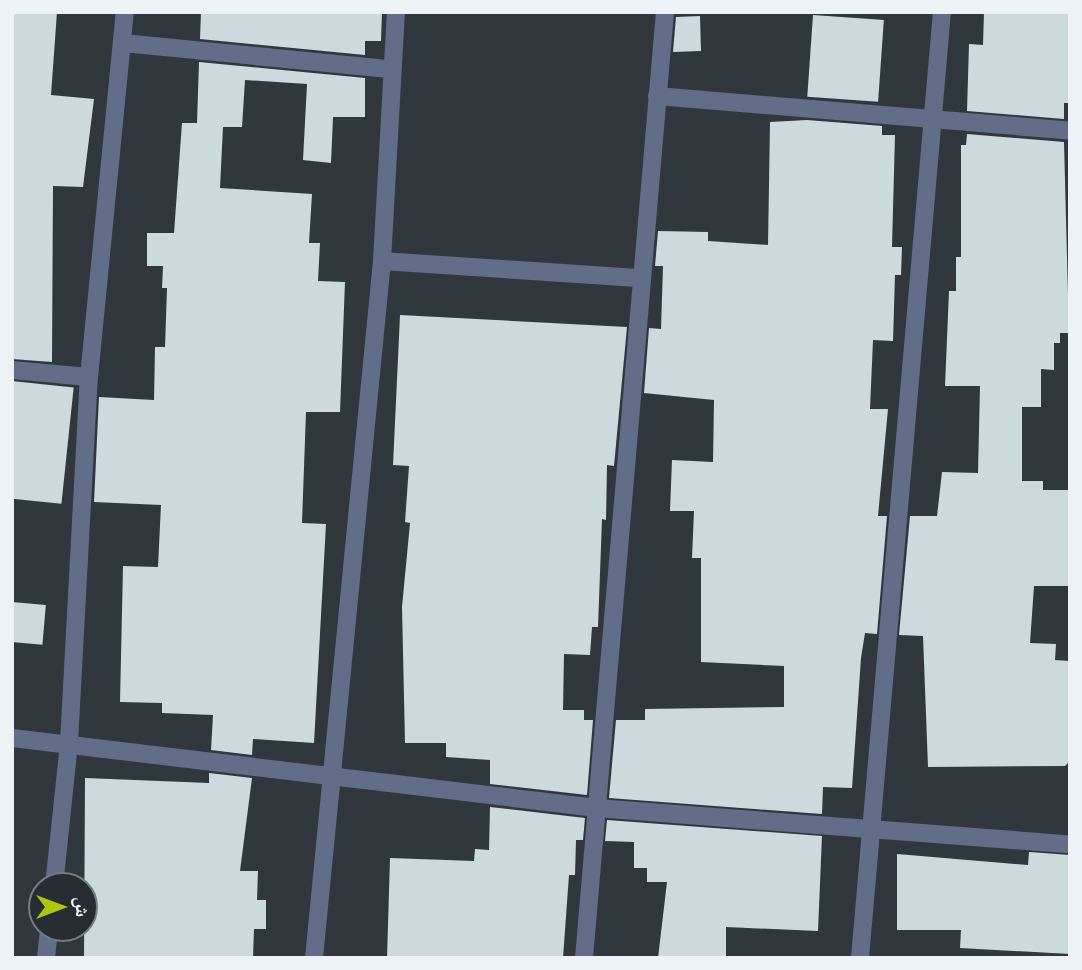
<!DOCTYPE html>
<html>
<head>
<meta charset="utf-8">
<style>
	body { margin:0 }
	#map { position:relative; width:1082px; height:970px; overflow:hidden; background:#30383e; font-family:"Space Grotesk","Noto Naskh Arabic",sans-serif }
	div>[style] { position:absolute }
	.building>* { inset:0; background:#ccd9dd; transform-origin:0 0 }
	.street>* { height:18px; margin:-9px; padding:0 9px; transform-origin:9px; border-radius:9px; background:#626d89 }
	span { translate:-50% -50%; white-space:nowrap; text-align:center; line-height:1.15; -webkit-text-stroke:7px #262e34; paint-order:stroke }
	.frame { position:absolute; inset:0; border:14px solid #edf2f6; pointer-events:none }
	.north { position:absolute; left:28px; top:872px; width:70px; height:70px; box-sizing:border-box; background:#262e34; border:2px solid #767c82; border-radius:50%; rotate:90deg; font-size:19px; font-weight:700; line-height:28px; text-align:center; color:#edf2f6 }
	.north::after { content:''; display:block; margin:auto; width:24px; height:32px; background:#adc60e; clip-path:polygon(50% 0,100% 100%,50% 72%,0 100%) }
</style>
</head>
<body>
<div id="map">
	<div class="building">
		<div style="clip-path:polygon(12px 12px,57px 12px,51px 95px,94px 99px,83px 187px,53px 186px,52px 362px,12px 359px)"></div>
		<div style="clip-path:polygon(201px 12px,382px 12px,381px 41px,365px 41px,365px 55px,200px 39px)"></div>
		<div style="clip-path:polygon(984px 12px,1070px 12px,1070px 103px,1064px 103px,1064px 119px,967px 111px,969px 44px,983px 45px)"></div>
		<div style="left:813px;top:15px;width:71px;height:82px;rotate:4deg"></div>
		<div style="clip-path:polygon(700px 16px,701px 51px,673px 52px,676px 17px)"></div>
		<div style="clip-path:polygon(199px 62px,365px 78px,365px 117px,333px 117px,331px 163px,303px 160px,307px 84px,245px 80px,242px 127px,223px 127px,220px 188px,312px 194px,309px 243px,320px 243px,318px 281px,345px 282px,340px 412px,306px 412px,302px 523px,326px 524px,314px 743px,253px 739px,252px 755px,211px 750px,213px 715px,162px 713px,162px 703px,120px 702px,123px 566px,158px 567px,161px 505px,94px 502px,99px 397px,154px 400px,155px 347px,165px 347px,167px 288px,162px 288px,163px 266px,147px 266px,147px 233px,174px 233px,182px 123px,197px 123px)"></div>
		<div style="clip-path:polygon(807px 120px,882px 126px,882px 135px,895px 135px,892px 247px,902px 247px,901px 275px,895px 275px,893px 341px,873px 340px,870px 409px,888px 409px,878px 516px,887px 516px,877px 634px,865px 633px,861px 658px,852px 788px,823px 787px,822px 814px,609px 798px,616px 720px,645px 720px,645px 709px,784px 707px,784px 666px,701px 662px,701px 558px,692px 558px,694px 511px,670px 511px,672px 460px,713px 462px,714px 400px,644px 393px,649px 328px,661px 329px,663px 266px,655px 266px,658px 231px,708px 232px,708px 241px,768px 245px,770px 122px)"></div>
		<div style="clip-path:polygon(967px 134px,1064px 142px,1069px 333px,1060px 333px,1060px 343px,1054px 343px,1054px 370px,1041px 369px,1041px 407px,1022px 407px,1022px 481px,1043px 481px,1043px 490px,1070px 490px,1070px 586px,1034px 586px,1030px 643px,1056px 644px,1055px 660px,1070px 661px,1070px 761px,1065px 766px,928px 767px,923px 636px,899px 635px,910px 516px,937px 516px,942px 472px,978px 473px,980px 386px,945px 386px,949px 291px,956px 291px,956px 257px,961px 257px,961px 145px,966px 145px)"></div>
		<div style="clip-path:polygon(400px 315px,627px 327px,614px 466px,607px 465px,606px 520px,602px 519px,598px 627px,592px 627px,590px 655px,564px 654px,563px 710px,584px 710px,584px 720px,593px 720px,587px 795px,490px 784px,490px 760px,446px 757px,446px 743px,405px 743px,402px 607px,410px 523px,405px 522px,409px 466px,393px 465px)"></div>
		<div style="left:12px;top:381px;width:62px;height:117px;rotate:6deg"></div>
		<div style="left:12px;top:602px;width:34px;height:40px;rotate:5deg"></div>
		<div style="clip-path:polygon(209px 773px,252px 778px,240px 871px,258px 871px,257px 900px,266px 900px,266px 929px,254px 929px,253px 958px,84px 958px,85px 778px,209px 783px)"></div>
		<div style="clip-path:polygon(490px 807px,585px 818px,583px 840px,576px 840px,575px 875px,569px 875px,563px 958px,387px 958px,390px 858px,474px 861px,475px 849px,489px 850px)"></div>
		<div style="clip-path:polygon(607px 820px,822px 836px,818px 931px,726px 927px,726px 958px,658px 958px,667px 882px,647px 882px,647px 868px,634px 868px,634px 842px,605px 841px)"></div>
		<div style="clip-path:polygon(1029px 852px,1070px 855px,1070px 954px,960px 948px,961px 930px,897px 930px,897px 854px,1028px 865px)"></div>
	</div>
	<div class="street">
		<div style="left:123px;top:43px;width:268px;rotate:5.6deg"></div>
		<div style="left:657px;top:96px;width:414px;rotate:4.8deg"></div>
		<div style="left:382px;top:261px;width:260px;rotate:3.8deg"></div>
		<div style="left:12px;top:370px;width:77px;rotate:5.2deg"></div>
		<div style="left:12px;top:738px;width:589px;rotate:6.82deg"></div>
		<div style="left:597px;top:808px;width:474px;rotate:4.4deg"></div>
		<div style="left:54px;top:886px;width:144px;rotate:-84deg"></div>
		<div style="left:69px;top:743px;width:367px;rotate:-86.9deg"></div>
		<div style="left:89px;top:377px;width:367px;rotate:-84.4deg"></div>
		<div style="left:46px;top:958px;width:30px;rotate:-84deg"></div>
		<div style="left:314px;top:958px;width:700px;rotate:-84.43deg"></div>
		<div style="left:382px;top:261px;width:249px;rotate:-86.8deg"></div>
		<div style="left:584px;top:958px;width:949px;rotate:-85.11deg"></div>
		<div style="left:860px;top:958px;width:950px;rotate:-85.05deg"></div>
	</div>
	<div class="frame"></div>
	<div class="north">ش</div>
</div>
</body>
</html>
